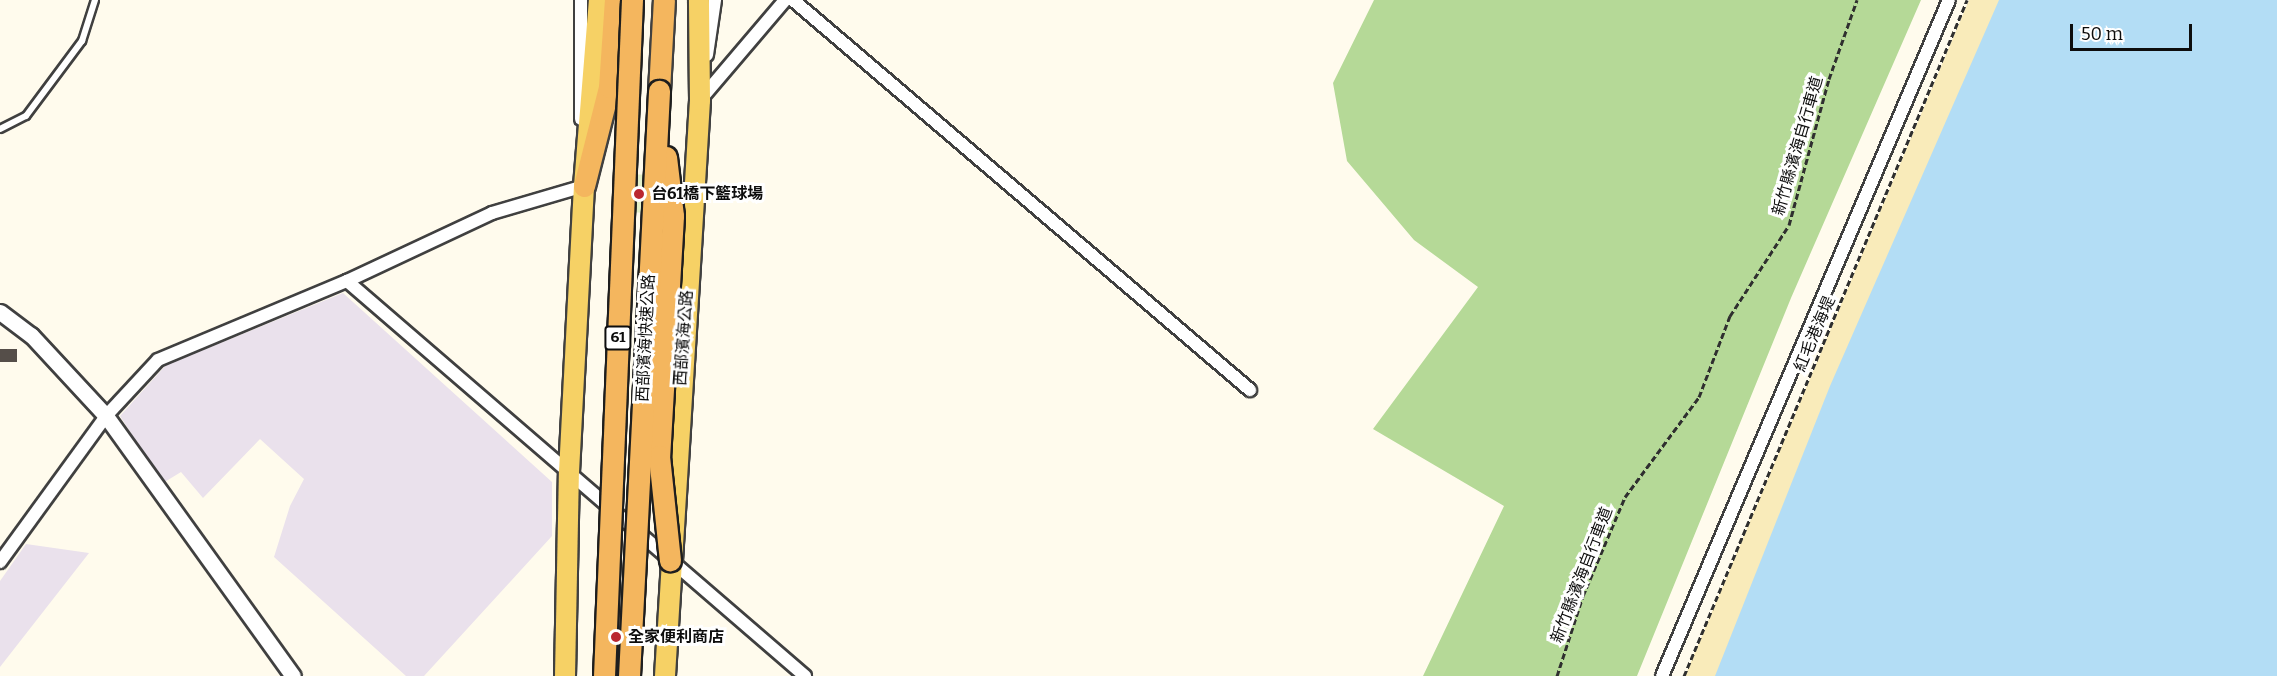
<!DOCTYPE html>
<html>
<head>
<meta charset="utf-8">
<style>
	body { margin:0 }
	#map { position:relative; width:2277px; height:676px; overflow:hidden; background:#fffbed; font-family:Bitter,"Noto Sans TC",serif }
	div>[style] { position:absolute }
	.industrial>* { inset:0; background:#eae1ec }
	.forest>* { inset:0; background:#b5d997 }
	.sand>* { inset:0; background:#f9ebba }
	.pitch>* { inset:0; background:#e3f0c9; transform-origin:0 0 }
	.water>* { inset:0; background:#b3ddf5 }
	.building>* { inset:0; background:#554e49; transform-origin:0 0 }
	.path>* { height:3px; margin-top:-1.5px; transform-origin:0; background:repeating-linear-gradient(90deg,#2f2f2f 0 6px,transparent 0 9px) }
	.roads { filter:drop-shadow(2px 0 #404040) drop-shadow(-2px 0 #404040) drop-shadow(0 2px #404040) drop-shadow(0 -2px #404040) }
	.service>* { height:6px; margin:-3px; padding:0 3px; transform-origin:3px; border-radius:3px; background:#fff }
	.minor>* { height:12px; margin:-6px; padding:0 6px; transform-origin:6px; border-radius:6px; background:#fff }
	.tertiary>* { height:15px; margin:-7.5px; padding:0 7.5px; transform-origin:7.5px; border-radius:7.5px; background:#fff }
	.primary>* { height:20px; margin:-10px; padding:0 10px; transform-origin:10px; border-radius:10px; background:#f6d165 }
	.trunk>* { height:21px; margin:-10.5px; padding:0 10.5px; transform-origin:10.5px; border-radius:10.5px; background:#f4b65e }
	.bridges { filter:drop-shadow(2px 0 #1e1e1e) drop-shadow(-2px 0 #1e1e1e) drop-shadow(0 2px #1e1e1e) drop-shadow(0 -2px #1e1e1e) }
	.trunk-bridge>* { height:21px; margin:-10.5px; padding:0 10.5px; transform-origin:10.5px; border-radius:10.5px; background:#f4b65e }
	.dots>* { width:16px; height:16px; translate:-50% -50%; box-sizing:border-box; border:3px solid #fff; border-radius:50% }
	span { translate:-50% -50%; white-space:nowrap; text-align:center; line-height:1.15; -webkit-text-stroke:6px #fff; paint-order:stroke }
	.shield-label span { padding:2px 4px; background:#fff; border:2px solid; border-radius:4px; -webkit-text-stroke-width:0 }
	.shield-label { font-size:15px; color:#0d0d0d; font-weight:700 }
	.street-label { font-size:16px; color:#0d0d0d }
	.poi-label { font-size:16px; color:#0d0d0d; font-weight:700 }
	.left { translate:0 -50%; text-align:left }
	.scale { position:absolute; left:2070px; top:24px; width:122px; height:27px; box-sizing:border-box; border:3px solid #0d0d0d; border-top:0; padding-left:8px; font-size:18px; line-height:21px; white-space:nowrap; color:#0d0d0d; -webkit-text-stroke:4px #fff; paint-order:stroke }
</style>
</head>
<body>
<div id="map">
	<div class="industrial">
		<div style="clip-path:polygon(343px 293px,552px 482px,552px 536px,424px 676px,406px 676px,274px 557px,290px 506px,304px 479px,260px 439px,203px 498px,181px 472px,163px 483px,120px 416px,166px 365px)"></div>
		<div style="clip-path:polygon(26px 544px,89px 553px,0 667px,0 581px)"></div>
	</div>
	<div class="forest">
		<div style="clip-path:polygon(1374px 0,1921px 0,1791px 298px,1637px 676px,1423px 676px,1504px 506px,1373px 429px,1478px 287px,1414px 240px,1347px 161px,1333px 83px)"></div>
	</div>
	<div class="sand">
		<div style="clip-path:polygon(1969px 0,2029px 0,1733px 676px,1685px 676px)"></div>
	</div>
	<div class="pitch">
		<div style="left:624px;top:174px;width:31px;height:38px;rotate:2deg"></div>
	</div>
	<div class="water">
		<div style="clip-path:polygon(1999px 0,2277px 0,2277px 676px,1715px 676px,1830px 386px)"></div>
	</div>
	<div class="building">
		<div style="left:0;top:349px;width:17px;height:13px"></div>
	</div>
	<div class="path">
		<div style="left:1557px;top:676px;width:84px;rotate:-72deg"></div>
		<div style="left:1583px;top:596px;width:108px;rotate:-67deg"></div>
		<div style="left:1625px;top:497px;width:124px;rotate:-53.5deg"></div>
		<div style="left:1699px;top:397px;width:87px;rotate:-69.1deg"></div>
		<div style="left:1730px;top:316px;width:108px;rotate:-57deg"></div>
		<div style="left:1789px;top:225px;width:151px;rotate:-74.7deg"></div>
		<div style="left:1829px;top:79px;width:84px;rotate:-70.5deg"></div>
		<div style="left:1684px;top:676px;width:733px;rotate:-67.28deg"></div>
	</div>
	<div class="roads">
		<div class="service">
			<div style="left:0;top:129px;width:29px;rotate:-27deg"></div>
			<div style="left:26px;top:116px;width:94px;rotate:-53.3deg"></div>
			<div style="left:82px;top:41px;width:43px;rotate:-72.4deg"></div>
		</div>
		<div class="minor">
			<div style="left:581px;top:0;width:119px;rotate:90deg"></div>
			<div style="left:793px;top:0;width:601px;rotate:40.48deg"></div>
			<div style="left:707px;top:55px;width:56px;rotate:-81.7deg"></div>
			<div style="left:700px;top:100px;width:131px;rotate:-49.6deg"></div>
			<div style="left:347px;top:281px;width:605px;rotate:40.78deg"></div>
			<div style="left:0;top:562px;width:180px;rotate:-54deg"></div>
			<div style="left:106px;top:416px;width:76px;rotate:-47.1deg"></div>
			<div style="left:158px;top:360px;width:205px;rotate:-22.7deg"></div>
			<div style="left:347px;top:281px;width:160px;rotate:-25.1deg"></div>
			<div style="left:492px;top:213px;width:96px;rotate:-16.4deg"></div>
			<div style="left:584px;top:186px;width:4px;rotate:-90deg"></div>
			<div style="left:1662px;top:676px;width:734px;rotate:-67deg"></div>
		</div>
		<div class="tertiary">
			<div style="left:0;top:312px;width:39px;rotate:37deg"></div>
			<div style="left:31px;top:335px;width:110px;rotate:47.2deg"></div>
			<div style="left:106px;top:416px;width:320px;rotate:54.3deg"></div>
		</div>
		<div class="primary">
			<div style="left:565px;top:676px;width:204px;rotate:-88.9deg"></div>
			<div style="left:569px;top:472px;width:286px;rotate:-87deg"></div>
			<div style="left:584px;top:186px;width:187px;rotate:-85.4deg"></div>
			<div style="left:665px;top:676px;width:577px;rotate:-86.52deg"></div>
			<div style="left:700px;top:100px;width:100px;rotate:-90.6deg"></div>
		</div>
		<div class="trunk">
			<div style="left:659px;top:91px;width:91px;rotate:-86.9deg"></div>
			<div style="left:584px;top:186px;width:102px;rotate:-75.8deg"></div>
			<div style="left:609px;top:87px;width:87px;rotate:-86.1deg"></div>
		</div>
	</div>
	<div class="bridges">
		<div class="trunk-bridge">
			<div style="left:666px;top:157px;width:59px;rotate:83.2deg"></div>
			<div style="left:673px;top:216px;width:240px;rotate:93.3deg"></div>
			<div style="left:659px;top:456px;width:105px;rotate:84deg"></div>
			<div style="left:604px;top:676px;width:677px;rotate:-87.63deg"></div>
			<div style="left:629px;top:676px;width:586px;rotate:-87.06deg"></div>
		</div>
	</div>
	<div class="dots">
		<div style="left:639px;top:194px;background:#ba2730"></div>
		<div style="left:616px;top:637px;background:#ba2730"></div>
	</div>
	<div class="shield-label">
		<span style="left:618px;top:338px">61</span>
	</div>
	<div class="street-label">
		<span style="left:1798px;top:146px;rotate:-74deg">新竹縣濱海自行車道</span>
		<span style="left:1815px;top:334px;rotate:-67deg">紅毛港海堤</span>
		<span style="left:646px;top:338px;rotate:-87deg">西部濱海快速公路</span>
		<span style="left:684px;top:338px;rotate:-86deg">西部濱海公路</span>
		<span style="left:1582px;top:575px;rotate:-69deg">新竹縣濱海自行車道</span>
	</div>
	<div class="poi-label">
		<span class="left" style="left:651px;top:194px">台61橋下籃球場</span>
		<span class="left" style="left:628px;top:637px">全家便利商店</span>
	</div>
	<div class="scale">50 m</div>
</div>
</body>
</html>
